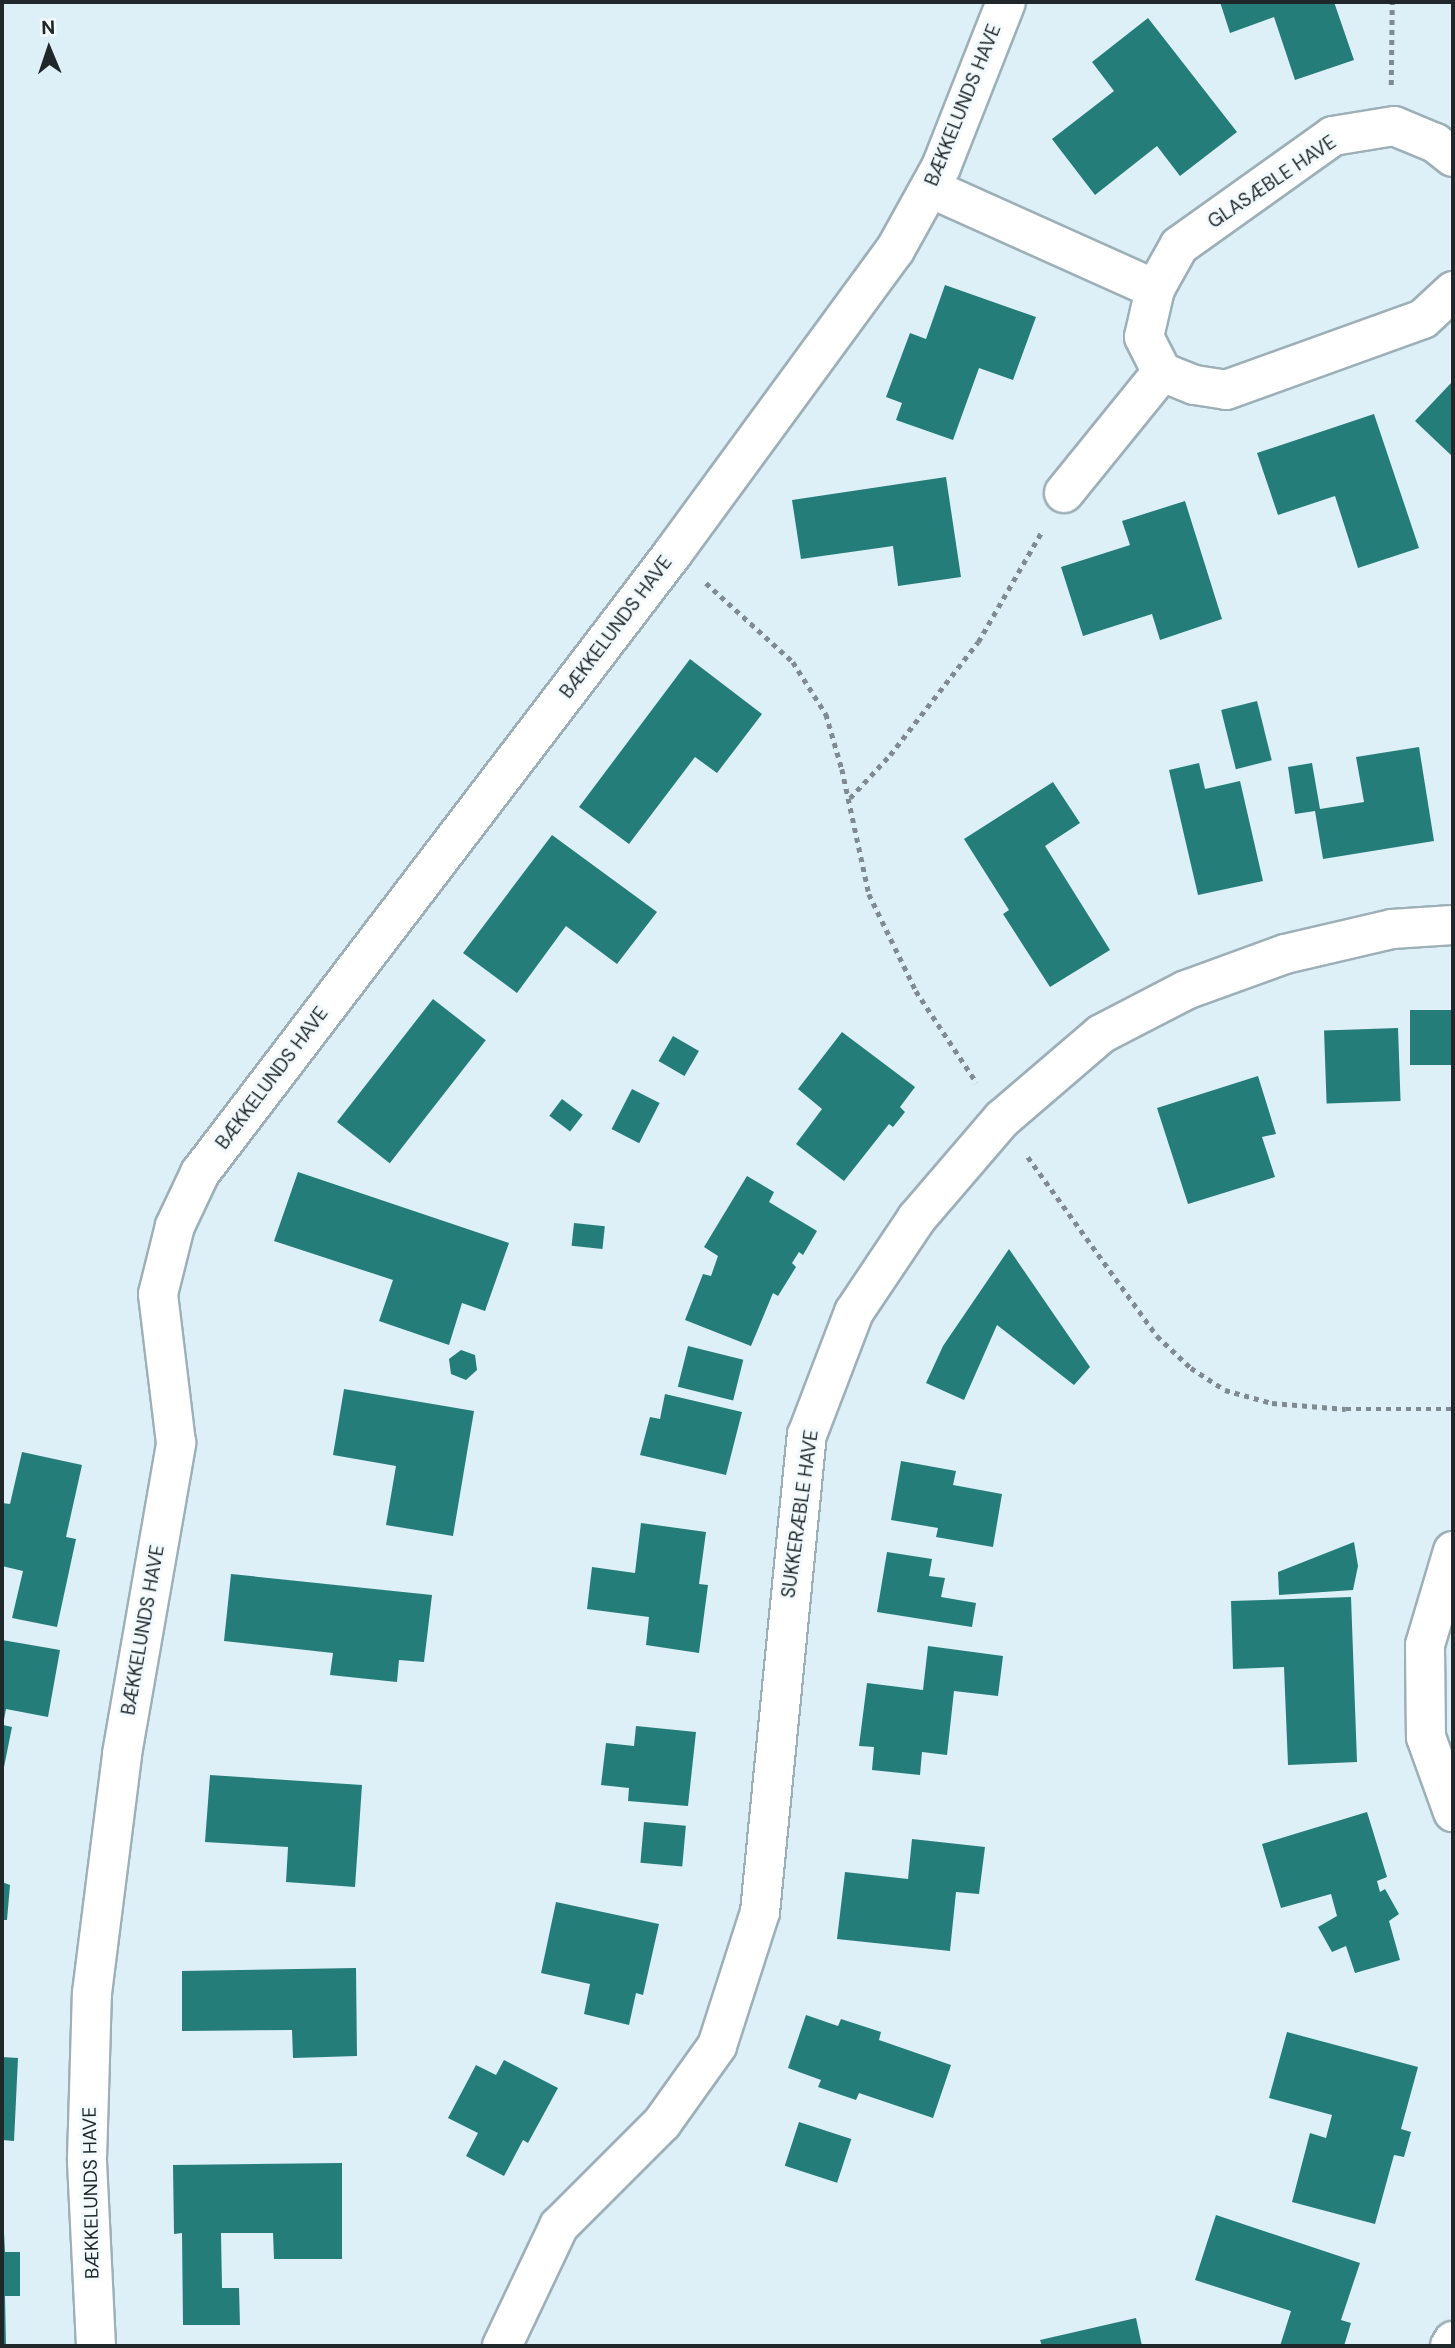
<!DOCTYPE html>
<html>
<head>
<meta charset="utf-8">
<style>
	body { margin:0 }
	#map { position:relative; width:1455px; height:2348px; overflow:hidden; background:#ddeff7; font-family:"DM Sans",sans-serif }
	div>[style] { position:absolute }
	.building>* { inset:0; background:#257d7a; transform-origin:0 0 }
	.path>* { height:4.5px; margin-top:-2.25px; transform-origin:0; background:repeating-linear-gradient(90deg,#7f8b91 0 5px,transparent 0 10px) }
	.roads { filter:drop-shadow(2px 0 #9dafb7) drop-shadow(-2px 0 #9dafb7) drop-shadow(0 2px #9dafb7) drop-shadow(0 -2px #9dafb7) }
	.minor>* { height:38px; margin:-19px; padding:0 19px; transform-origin:19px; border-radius:19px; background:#fff }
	span { translate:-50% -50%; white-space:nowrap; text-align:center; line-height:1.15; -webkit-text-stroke:6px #f3fafe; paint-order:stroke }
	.street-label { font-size:19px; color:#20272a }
	.frame { position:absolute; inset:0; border:4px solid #20272a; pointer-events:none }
	.north { position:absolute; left:14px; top:14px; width:70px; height:70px; -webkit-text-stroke:5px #f3fafe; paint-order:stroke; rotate:358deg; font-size:19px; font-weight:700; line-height:28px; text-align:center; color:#20272a }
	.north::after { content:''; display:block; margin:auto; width:24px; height:32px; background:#20272a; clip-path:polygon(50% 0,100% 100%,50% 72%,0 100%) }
</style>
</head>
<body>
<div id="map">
	<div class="building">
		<div style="clip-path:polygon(1220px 2px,1334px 2px,1354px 60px,1295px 80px,1274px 17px,1230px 33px)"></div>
		<div style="clip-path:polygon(1148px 18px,1237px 132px,1180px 176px,1157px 146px,1095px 195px,1052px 139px,1114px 91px,1092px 62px)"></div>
		<div style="clip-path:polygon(945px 285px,1036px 317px,1013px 380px,979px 368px,953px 440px,896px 420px,902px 403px,886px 397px,910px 333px,926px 339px)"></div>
		<div style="clip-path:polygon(1452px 382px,1453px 383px,1453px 457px,1415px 421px)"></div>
		<div style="clip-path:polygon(1374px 414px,1419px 548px,1358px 568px,1335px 496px,1278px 515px,1257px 453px)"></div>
		<div style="clip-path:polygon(946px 477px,961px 577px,898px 586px,893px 546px,801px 559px,792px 500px)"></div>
		<div style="clip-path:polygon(1185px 501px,1222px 619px,1160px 640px,1152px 614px,1083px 636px,1061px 567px,1130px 545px,1122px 521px)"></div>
		<div style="clip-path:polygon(690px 659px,762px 714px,717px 773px,695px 757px,629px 844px,579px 807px)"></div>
		<div style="left:1257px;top:701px;width:61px;height:37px;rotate:76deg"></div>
		<div style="clip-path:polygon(1419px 747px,1434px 841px,1323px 859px,1315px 811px,1295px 814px,1288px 767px,1312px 763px,1320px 809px,1364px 802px,1356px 757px)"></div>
		<div style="clip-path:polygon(1199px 763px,1205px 789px,1240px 781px,1263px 881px,1198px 895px,1169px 770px)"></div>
		<div style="clip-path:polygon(1053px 782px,1080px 823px,1045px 846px,1110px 950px,1050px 987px,1003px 914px,1009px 910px,964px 839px)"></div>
		<div style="clip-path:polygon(552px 835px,657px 912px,617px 964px,566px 926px,517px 993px,463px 953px)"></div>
		<div style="left:433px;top:999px;width:67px;height:156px;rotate:38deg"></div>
		<div style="left:1453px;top:1010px;width:55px;height:43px;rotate:90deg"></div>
		<div style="left:1398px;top:1028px;width:73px;height:74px;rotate:88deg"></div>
		<div style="clip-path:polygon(842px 1032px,915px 1087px,900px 1107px,905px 1112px,893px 1127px,889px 1124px,844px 1181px,796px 1144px,822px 1109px,798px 1089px)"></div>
		<div style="left:673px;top:1036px;width:30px;height:29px;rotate:30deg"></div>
		<div style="clip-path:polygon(1258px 1076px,1276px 1134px,1262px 1137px,1275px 1177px,1188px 1204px,1157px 1108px)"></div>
		<div style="left:632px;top:1089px;width:31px;height:45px;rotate:27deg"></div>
		<div style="left:562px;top:1099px;width:26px;height:21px;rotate:37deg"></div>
		<div style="clip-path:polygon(298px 1172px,509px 1243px,485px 1311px,462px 1303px,449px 1345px,379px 1321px,393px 1280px,274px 1241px)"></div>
		<div style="clip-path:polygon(747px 1176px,774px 1192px,769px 1202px,817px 1231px,803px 1255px,799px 1252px,792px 1263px,796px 1267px,778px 1296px,773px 1293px,751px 1346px,685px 1320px,703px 1274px,711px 1276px,718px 1256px,704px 1247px)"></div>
		<div style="left:574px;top:1223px;width:31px;height:23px;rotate:6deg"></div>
		<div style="clip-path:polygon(1009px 1249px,1090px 1367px,1074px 1385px,997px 1325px,964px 1400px,926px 1383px,943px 1346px)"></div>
		<div style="left:688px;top:1346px;width:57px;height:42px;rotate:14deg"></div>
		<div style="clip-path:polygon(461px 1350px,475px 1355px,477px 1370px,466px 1380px,451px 1374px,449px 1359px)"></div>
		<div style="clip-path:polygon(344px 1389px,474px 1411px,453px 1536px,386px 1525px,396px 1466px,333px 1455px)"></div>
		<div style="clip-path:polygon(665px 1394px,742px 1412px,726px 1475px,640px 1455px,650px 1417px,660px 1419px)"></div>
		<div style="clip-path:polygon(22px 1452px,82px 1465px,66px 1537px,76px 1539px,57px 1627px,12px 1618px,23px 1571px,2px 1566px,2px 1503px,10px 1504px)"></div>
		<div style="clip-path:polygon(901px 1461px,956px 1471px,953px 1485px,1002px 1494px,993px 1547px,936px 1537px,938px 1528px,891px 1520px)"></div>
		<div style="clip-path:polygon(641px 1523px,706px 1532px,699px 1584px,708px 1585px,699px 1653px,646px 1645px,649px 1617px,587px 1609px,592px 1567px,635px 1573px)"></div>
		<div style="clip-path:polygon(1354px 1542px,1358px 1566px,1353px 1590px,1279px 1595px,1278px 1572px)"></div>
		<div style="clip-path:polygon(887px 1552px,932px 1559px,929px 1576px,945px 1578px,941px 1597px,976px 1603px,972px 1627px,877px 1612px)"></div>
		<div style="clip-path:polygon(231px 1574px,432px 1595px,424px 1662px,399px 1660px,397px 1682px,330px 1675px,333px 1653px,224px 1641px)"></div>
		<div style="clip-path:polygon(1351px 1597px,1357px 1762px,1288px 1765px,1284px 1667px,1233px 1669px,1231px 1601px)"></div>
		<div style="clip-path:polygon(2px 1640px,60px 1650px,48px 1717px,6px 1709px,3px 1725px,12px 1727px,3px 1772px)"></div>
		<div style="clip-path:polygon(928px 1646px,1003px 1656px,998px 1696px,954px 1691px,947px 1755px,922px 1752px,920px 1775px,872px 1770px,874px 1747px,859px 1746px,867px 1683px,923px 1690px)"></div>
		<div style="clip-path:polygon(636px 1726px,696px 1732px,688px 1806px,628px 1801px,629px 1788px,601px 1785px,606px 1743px,634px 1746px)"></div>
		<div style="clip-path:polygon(210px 1775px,362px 1785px,355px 1887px,286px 1882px,288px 1847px,205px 1842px)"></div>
		<div style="clip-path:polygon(1367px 1812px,1387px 1877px,1377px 1881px,1380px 1892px,1385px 1889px,1399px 1914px,1389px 1921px,1400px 1960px,1355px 1973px,1346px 1946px,1332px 1952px,1318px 1927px,1337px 1916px,1331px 1894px,1281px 1908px,1262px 1844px)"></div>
		<div style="left:644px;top:1822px;width:42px;height:41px;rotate:5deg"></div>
		<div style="clip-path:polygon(912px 1839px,985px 1847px,979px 1894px,956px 1892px,950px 1951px,837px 1939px,845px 1872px,908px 1879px)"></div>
		<div style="clip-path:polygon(2px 1882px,10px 1885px,7px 1920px,2px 1920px)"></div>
		<div style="clip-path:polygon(556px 1902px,659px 1924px,643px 1995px,636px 1993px,629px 2025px,584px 2014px,590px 1984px,541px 1973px)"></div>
		<div style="clip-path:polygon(356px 1968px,357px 2056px,293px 2058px,292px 2030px,182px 2031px,182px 1971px)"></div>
		<div style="clip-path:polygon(806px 2015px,838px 2026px,841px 2019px,881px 2032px,879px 2040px,951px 2065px,933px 2118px,859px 2093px,856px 2100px,818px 2087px,821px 2080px,788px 2068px)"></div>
		<div style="clip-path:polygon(1287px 2032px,1418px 2067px,1401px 2129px,1411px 2132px,1404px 2157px,1394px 2155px,1375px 2224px,1292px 2202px,1310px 2133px,1326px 2138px,1332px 2115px,1269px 2098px)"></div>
		<div style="clip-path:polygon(2px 2057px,18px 2058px,14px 2141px,2px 2140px)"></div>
		<div style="clip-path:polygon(504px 2060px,558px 2088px,528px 2143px,523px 2140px,504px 2176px,466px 2156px,478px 2133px,448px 2118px,476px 2065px,496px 2075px)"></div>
		<div style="left:799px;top:2122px;width:55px;height:46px;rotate:18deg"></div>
		<div style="clip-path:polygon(342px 2163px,342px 2259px,274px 2259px,273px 2233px,221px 2233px,222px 2288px,239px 2288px,240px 2325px,183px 2325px,182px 2233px,174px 2234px,173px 2165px)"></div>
		<div style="clip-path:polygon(2px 2195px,5px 2252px,20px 2252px,20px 2296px,5px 2296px,6px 2346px,2px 2346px)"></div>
		<div style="clip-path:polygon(1216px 2215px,1360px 2263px,1341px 2320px,1351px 2323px,1344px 2346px,1280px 2346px,1291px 2311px,1195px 2280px)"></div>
		<div style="clip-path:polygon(1136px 2318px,1142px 2346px,1042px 2346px,1040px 2340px)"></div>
	</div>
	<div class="path">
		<div style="left:1391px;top:85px;width:83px;rotate:-89.3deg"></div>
		<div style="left:706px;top:583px;width:118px;rotate:42.2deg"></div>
		<div style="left:793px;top:662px;width:62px;rotate:57.6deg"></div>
		<div style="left:826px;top:714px;width:57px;rotate:73.8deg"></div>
		<div style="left:842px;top:769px;width:128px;rotate:77.8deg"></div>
		<div style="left:869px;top:894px;width:108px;rotate:64.1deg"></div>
		<div style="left:916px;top:991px;width:110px;rotate:56.5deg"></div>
		<div style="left:850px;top:798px;width:59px;rotate:-47.1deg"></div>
		<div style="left:890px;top:755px;width:143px;rotate:-52.1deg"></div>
		<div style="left:978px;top:642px;width:128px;rotate:-60deg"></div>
		<div style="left:1028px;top:1157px;width:221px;rotate:54.2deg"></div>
		<div style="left:1157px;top:1336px;width:47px;rotate:43.3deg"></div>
		<div style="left:1191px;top:1368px;width:40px;rotate:32.9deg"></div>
		<div style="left:1225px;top:1390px;width:49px;rotate:15.5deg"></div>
		<div style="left:1272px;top:1403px;width:74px;rotate:4.6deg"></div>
		<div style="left:1346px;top:1409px;width:107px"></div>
	</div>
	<div class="roads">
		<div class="minor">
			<div style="left:1453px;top:157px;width:23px;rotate:-142deg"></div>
			<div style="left:1435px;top:143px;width:44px;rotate:-157.5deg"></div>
			<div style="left:1394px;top:126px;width:62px;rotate:170.7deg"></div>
			<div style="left:1333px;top:136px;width:189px;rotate:144.5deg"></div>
			<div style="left:1179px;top:246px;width:49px;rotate:119.2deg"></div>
			<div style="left:1155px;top:289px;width:49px;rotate:102.9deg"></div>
			<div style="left:1144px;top:337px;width:39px;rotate:63deg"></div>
			<div style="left:1162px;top:372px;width:35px;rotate:22deg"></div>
			<div style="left:1195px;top:385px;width:31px;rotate:9deg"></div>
			<div style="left:1226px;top:390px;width:209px;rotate:-19.8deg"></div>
			<div style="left:1423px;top:319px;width:41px;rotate:-43deg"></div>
			<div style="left:930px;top:188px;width:247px;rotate:24.2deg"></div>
			<div style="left:1064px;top:493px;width:156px;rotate:-51deg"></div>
			<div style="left:1453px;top:1551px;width:98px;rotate:106.6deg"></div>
			<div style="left:1425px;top:1645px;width:92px;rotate:89.4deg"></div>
			<div style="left:1426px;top:1737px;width:80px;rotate:70.2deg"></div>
			<div style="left:96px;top:2346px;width:187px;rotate:-92.8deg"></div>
			<div style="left:87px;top:2159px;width:166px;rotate:-88.3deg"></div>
			<div style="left:92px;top:1993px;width:241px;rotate:-82.8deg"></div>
			<div style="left:122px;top:1754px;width:316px;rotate:-80.1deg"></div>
			<div style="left:176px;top:1443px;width:150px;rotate:-96.9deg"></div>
			<div style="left:158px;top:1294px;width:70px;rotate:-76deg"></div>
			<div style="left:175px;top:1226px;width:59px;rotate:-64.7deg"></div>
			<div style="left:200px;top:1173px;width:780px;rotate:-52.66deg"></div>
			<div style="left:673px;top:553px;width:376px;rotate:-53.8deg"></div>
			<div style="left:895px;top:250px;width:95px;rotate:-61deg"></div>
			<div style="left:941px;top:167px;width:177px;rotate:-68.5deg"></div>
			<div style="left:502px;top:2346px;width:133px;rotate:-64.6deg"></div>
			<div style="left:559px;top:2226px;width:146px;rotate:-45deg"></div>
			<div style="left:662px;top:2123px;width:95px;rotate:-54.5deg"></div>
			<div style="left:717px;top:2046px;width:141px;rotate:-72.2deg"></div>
			<div style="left:760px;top:1912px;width:479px;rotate:-84.4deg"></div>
			<div style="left:807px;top:1435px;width:132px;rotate:-69.1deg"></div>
			<div style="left:854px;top:1312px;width:113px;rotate:-56.2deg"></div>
			<div style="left:917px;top:1218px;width:130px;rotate:-49.4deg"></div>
			<div style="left:1002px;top:1119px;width:130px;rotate:-40.6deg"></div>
			<div style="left:1101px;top:1034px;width:96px;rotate:-27.4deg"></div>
			<div style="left:1186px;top:990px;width:105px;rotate:-20deg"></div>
			<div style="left:1285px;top:954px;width:110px;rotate:-13.2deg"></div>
			<div style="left:1392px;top:929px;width:61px;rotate:-3.8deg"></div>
			<div style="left:1450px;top:2346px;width:6px;rotate:-59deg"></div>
		</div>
	</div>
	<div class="street-label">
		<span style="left:963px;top:105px;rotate:-68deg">BÆKKELUNDS HAVE</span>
		<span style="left:1272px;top:182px;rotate:-34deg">GLASÆBLE HAVE</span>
		<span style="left:616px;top:627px;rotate:-53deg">BÆKKELUNDS HAVE</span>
		<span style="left:272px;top:1078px;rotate:-53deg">BÆKKELUNDS HAVE</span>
		<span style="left:800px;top:1514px;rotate:-82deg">SUKKERÆBLE HAVE</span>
		<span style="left:143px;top:1630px;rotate:-80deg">BÆKKELUNDS HAVE</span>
		<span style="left:91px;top:2193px;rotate:-91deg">BÆKKELUNDS HAVE</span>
	</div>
	<div class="frame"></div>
	<div class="north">N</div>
</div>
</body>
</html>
